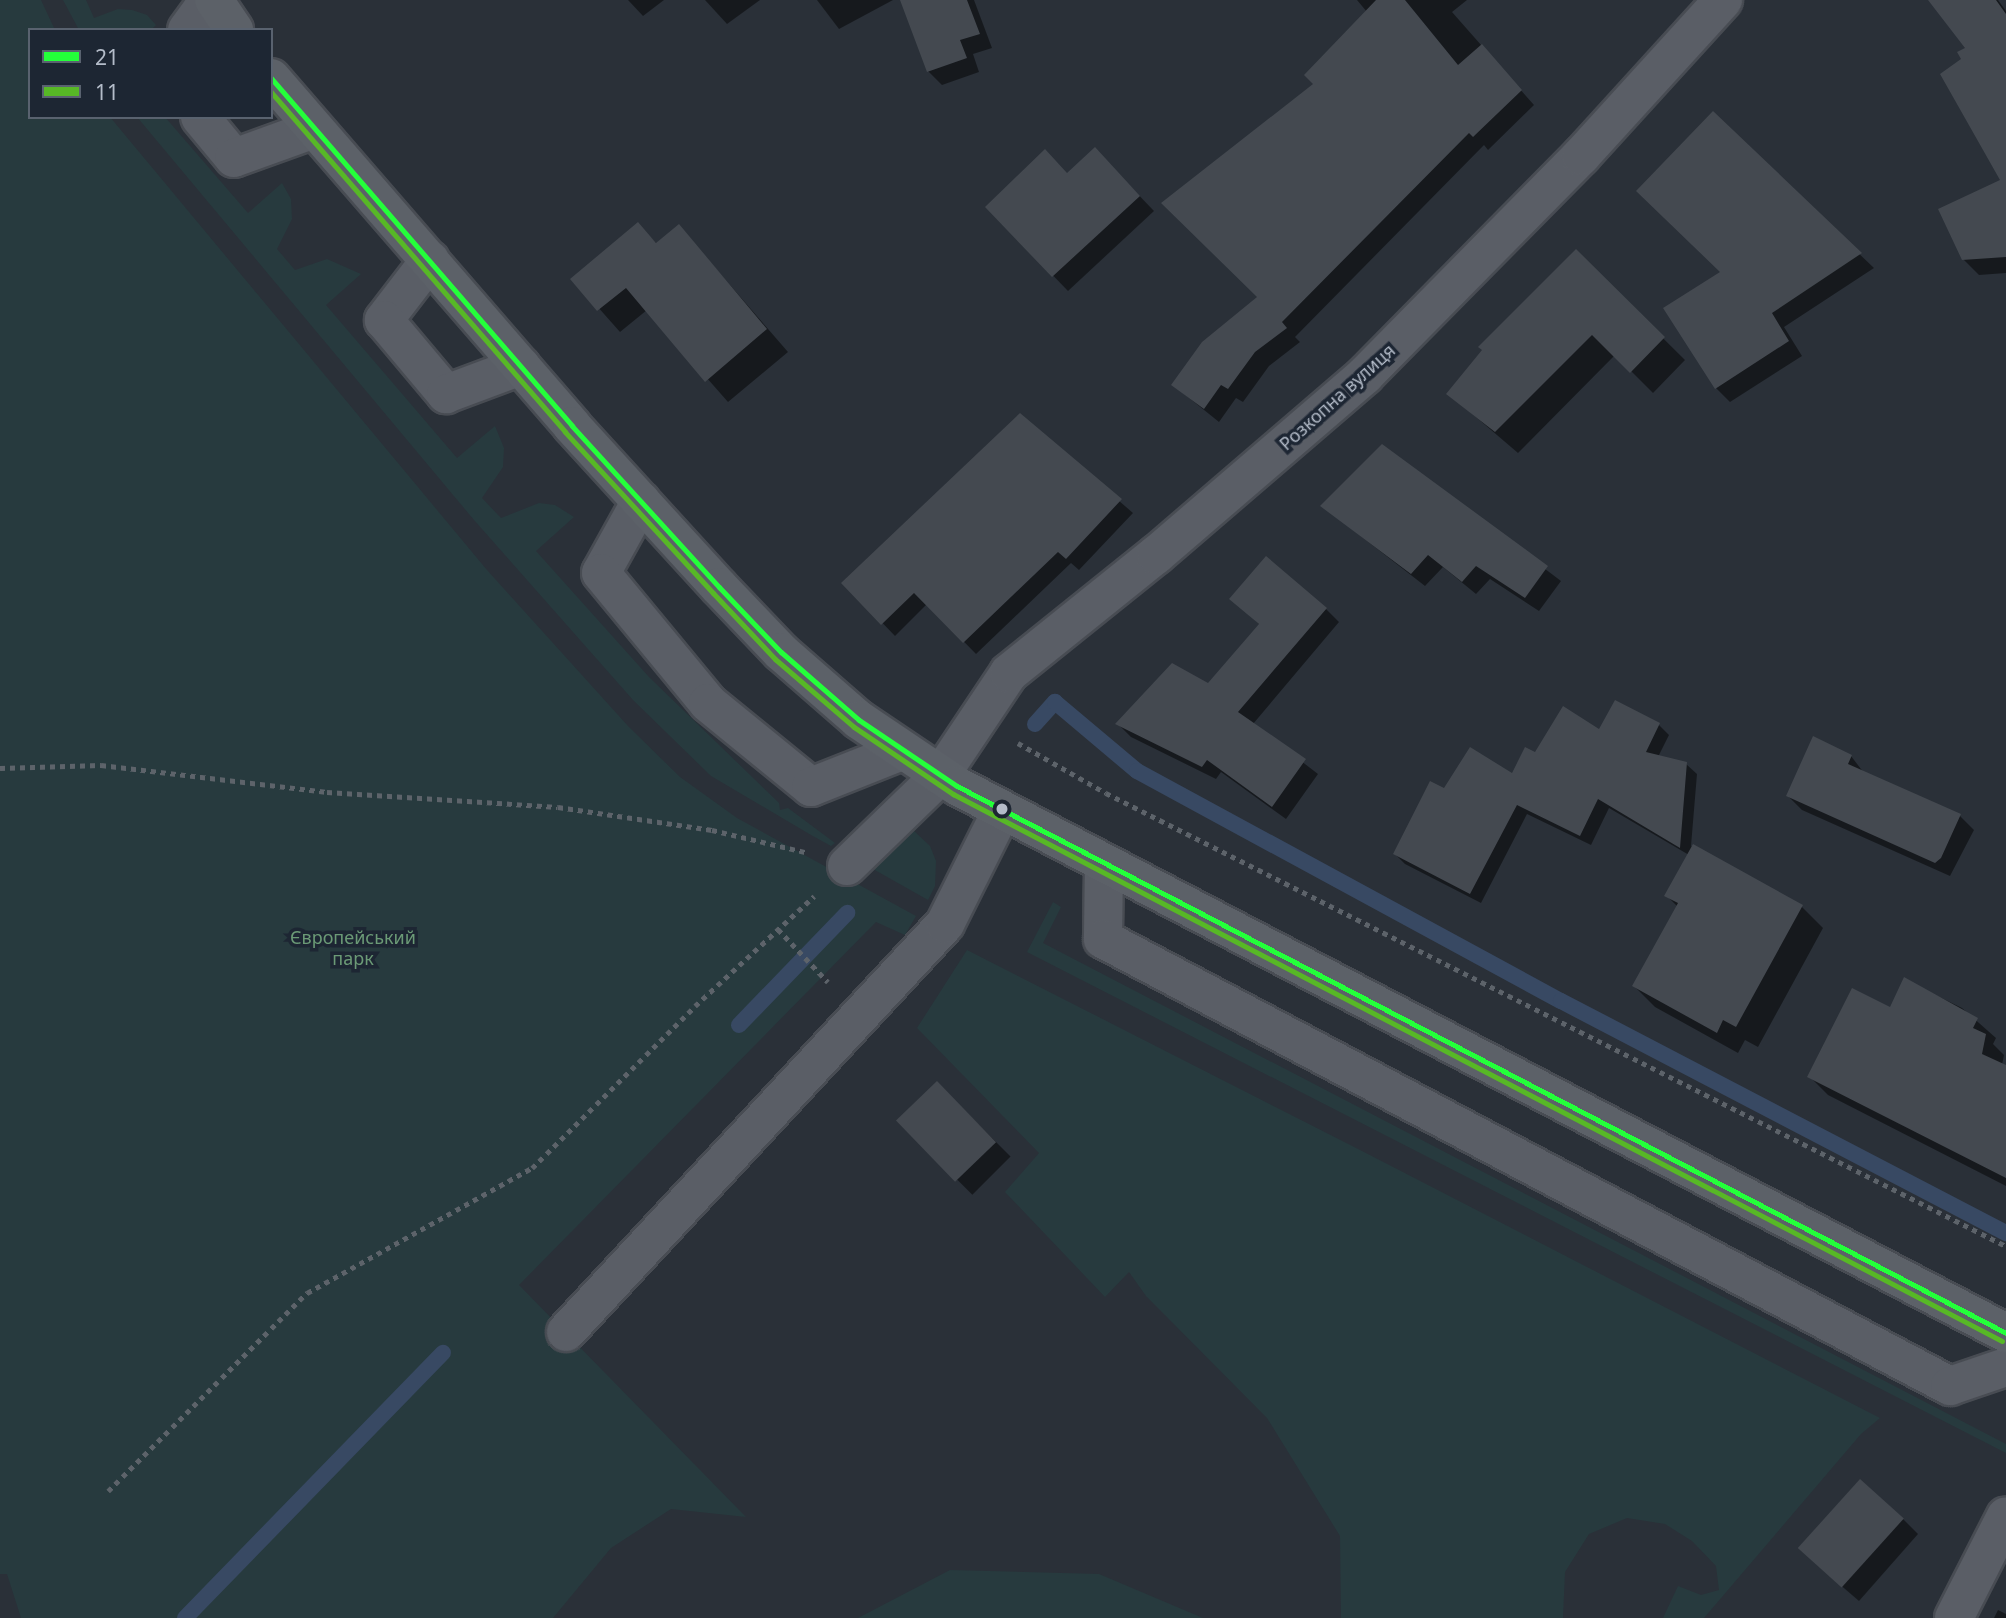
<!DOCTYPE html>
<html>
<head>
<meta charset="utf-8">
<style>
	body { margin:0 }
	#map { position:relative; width:2006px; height:1618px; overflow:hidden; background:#2a3038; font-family:"Noto Sans",sans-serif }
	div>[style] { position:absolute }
	.green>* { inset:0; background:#273a3e }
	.shadow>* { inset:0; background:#0007; transform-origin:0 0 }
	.stream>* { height:16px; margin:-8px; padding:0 8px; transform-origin:8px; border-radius:8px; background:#384963 }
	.building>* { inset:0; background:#444950; transform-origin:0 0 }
	.path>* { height:4.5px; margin-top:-2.25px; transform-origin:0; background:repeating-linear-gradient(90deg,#5d636a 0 5px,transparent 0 10px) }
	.roads { filter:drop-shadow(2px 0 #484c53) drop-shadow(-2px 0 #484c53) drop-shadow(0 2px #484c53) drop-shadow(0 -2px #484c53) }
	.minor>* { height:38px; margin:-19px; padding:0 19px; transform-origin:19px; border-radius:19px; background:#5a5e66 }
	.major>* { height:38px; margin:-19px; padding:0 19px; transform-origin:19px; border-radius:19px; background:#5c6168 }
	.bus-1>* { height:5px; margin:-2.5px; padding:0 2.5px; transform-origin:2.5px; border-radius:2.5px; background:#24ff3a }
	.bus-2>* { height:5px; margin:-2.5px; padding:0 2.5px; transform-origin:2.5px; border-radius:2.5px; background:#57b826 }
	.dots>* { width:19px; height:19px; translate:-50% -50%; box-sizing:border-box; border:4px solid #1d2633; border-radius:50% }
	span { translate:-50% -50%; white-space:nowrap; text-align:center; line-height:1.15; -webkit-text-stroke:7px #1d2633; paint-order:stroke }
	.street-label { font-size:18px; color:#b4bcc9 }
	.park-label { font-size:18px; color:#6b9a76 }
	.legend { position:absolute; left:28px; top:28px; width:245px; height:91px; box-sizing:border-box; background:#1d2633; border:2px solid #59626f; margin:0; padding:9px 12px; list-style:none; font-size:21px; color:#b4bcc9 }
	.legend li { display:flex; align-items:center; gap:14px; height:35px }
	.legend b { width:35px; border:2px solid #59626f }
</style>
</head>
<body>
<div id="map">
	<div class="green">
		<div style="clip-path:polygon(0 0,41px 0,55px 30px,30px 30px,30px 117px,110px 117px,487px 570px,628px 726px,680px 777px,737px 818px,916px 916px,905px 935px,876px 922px,519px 1285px,746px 1517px,671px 1509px,611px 1548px,553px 1618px,21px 1618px,7px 1574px,0 1574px)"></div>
		<div style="clip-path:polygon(63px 0,86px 0,94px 18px,118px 9px,132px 10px,147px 15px,156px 25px,151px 30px,79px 30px)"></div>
		<div style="clip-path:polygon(137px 117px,165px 117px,248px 213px,282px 183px,291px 199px,292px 219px,277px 249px,295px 270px,327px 259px,361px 274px,326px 305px,457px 458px,495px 426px,504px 448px,503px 467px,482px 498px,501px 518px,539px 503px,555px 505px,574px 517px,536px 551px,649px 677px,779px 803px,780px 810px,788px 808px,835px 843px,831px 846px,811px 835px,711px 776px,633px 700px,474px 520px)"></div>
		<div style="clip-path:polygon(913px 830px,930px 846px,936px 861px,935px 886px,928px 900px,873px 869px)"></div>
		<div style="clip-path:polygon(1053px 902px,1061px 907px,1043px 943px,2006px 1444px,2006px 1453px,1027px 952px)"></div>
		<div style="clip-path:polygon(967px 950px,1362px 1151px,1880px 1418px,1861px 1434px,1704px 1618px,1663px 1618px,1678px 1586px,1701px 1595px,1719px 1590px,1716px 1566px,1692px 1541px,1665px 1524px,1627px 1518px,1589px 1534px,1565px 1572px,1563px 1618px,1341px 1618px,1340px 1536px,1267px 1418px,1146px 1296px,1129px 1272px,1105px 1297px,1005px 1192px,1039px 1153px,917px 1028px)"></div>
		<div style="clip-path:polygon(950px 1570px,1099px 1574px,1203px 1618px,858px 1618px)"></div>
	</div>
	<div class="shadow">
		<div style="clip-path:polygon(628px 0,664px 0,643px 16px)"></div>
		<div style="clip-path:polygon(705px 0,760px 0,727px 24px)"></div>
		<div style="clip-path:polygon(817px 0,893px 0,839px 29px)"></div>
		<div style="clip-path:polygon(902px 0,974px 0,992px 48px,973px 54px,979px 72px,942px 85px,928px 71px)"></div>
		<div style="clip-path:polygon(1357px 0,1467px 0,1452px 12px,1534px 105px,1488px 150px,1484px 145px,1295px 337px,1300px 342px,1269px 366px,1243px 402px,1236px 398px,1219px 422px,1173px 385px,1259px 298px,1316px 84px,1367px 12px)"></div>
		<div style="clip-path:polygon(1930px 0,1998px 0,2006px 11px,2006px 273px,1979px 275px,1963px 259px,2002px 181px,1964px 59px,1967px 49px)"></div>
		<div style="clip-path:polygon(1713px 114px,1874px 268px,1784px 327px,1802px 356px,1730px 402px,1716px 388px,1666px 309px,1723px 273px)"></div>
		<div style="clip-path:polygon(1109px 164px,1154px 211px,1068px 291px,987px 207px,1068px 175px)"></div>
		<div style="clip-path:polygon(638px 225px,657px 244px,679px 226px,788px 352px,728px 402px,647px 310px,620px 332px,573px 279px)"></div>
		<div style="clip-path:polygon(1576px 252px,1685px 360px,1653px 393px,1615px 355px,1518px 453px,1449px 394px)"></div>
		<div style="clip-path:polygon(1020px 415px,1133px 513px,1079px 570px,1071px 563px,976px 654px,927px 604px,895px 636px,844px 583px)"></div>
		<div style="clip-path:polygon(1382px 446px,1561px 581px,1539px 611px,1490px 579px,1476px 594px,1443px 567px,1425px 586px,1322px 506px)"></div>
		<div style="clip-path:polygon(1232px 599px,1326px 609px,1339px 622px,1253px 724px,1318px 774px,1286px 819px,1221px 772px,1216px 779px,1131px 737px,1118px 724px,1209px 685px,1260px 625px)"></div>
		<div style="clip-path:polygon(1659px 725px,1669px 735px,1658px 757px,1686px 764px,1697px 774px,1691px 846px,1802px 907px,1823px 928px,1758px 1047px,1745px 1040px,1738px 1053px,1655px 1007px,1634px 986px,1678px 907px,1667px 896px,1689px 855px,1609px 808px,1591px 845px,1527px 814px,1481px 903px,1405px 864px,1395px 854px,1445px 790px,1513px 775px,1535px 755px,1600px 731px)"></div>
		<div style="clip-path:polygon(1851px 756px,1864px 773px,1960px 816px,1974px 830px,1950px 876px,1802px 810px,1788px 796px)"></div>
		<div style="clip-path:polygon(1905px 980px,1962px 1008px,1996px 1038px,1993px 1044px,2004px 1055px,2002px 1065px,2006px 1067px,2006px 1186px,1828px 1095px,1809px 1076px,1890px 1009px)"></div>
		<div style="left:937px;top:1083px;width:104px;height:54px;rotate:45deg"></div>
		<div style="clip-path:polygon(1903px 1519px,1918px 1534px,1859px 1601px,1816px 1564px)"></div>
		<div style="clip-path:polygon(1998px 1610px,2006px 1614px,2006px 1618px,1994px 1618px)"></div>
	</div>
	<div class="stream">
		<div style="left:1035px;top:724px;width:30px;rotate:-48deg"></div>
		<div style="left:1055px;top:702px;width:107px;rotate:40.1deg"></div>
		<div style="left:1137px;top:771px;width:482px;rotate:28.5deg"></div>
		<div style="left:1561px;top:1001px;width:502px;rotate:27.54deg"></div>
		<div style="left:739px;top:1025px;width:156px;rotate:-46deg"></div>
		<div style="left:185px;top:1618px;width:370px;rotate:-45.8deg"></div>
	</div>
	<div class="building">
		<div style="clip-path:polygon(900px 0,967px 0,980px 34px,960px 40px,967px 58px,927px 72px)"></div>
		<div style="clip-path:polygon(1376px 0,1405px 0,1458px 65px,1482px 44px,1522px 90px,1473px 137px,1469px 133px,1282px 322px,1287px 328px,1255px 352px,1228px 389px,1221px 385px,1204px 409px,1171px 385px,1202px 342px,1257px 297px,1161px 203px,1313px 84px,1304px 75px)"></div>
		<div style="clip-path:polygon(1928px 0,1996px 0,2006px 14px,2006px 257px,1962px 260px,1938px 209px,2000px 180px,1940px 74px,1961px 59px,1957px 52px,1965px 48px)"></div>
		<div style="clip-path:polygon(1713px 111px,1862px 253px,1772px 313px,1789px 341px,1715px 389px,1663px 308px,1720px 272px,1636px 191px)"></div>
		<div style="clip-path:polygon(1095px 147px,1140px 196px,1052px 277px,985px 207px,1045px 149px,1067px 173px)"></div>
		<div style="clip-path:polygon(638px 222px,656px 243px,679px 224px,767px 329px,705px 382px,626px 288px,597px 311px,570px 279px)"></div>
		<div style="clip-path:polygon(1576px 249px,1665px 337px,1630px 373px,1592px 335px,1495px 432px,1446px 394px,1482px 350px,1478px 347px)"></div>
		<div style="clip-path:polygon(1020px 413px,1122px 499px,1066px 559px,1058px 552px,963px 643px,914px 593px,881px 625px,841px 583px)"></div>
		<div style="clip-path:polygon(1382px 444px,1548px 566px,1525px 598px,1476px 566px,1462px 582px,1428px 555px,1411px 574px,1320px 506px)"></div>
		<div style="clip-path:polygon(1266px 556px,1327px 608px,1238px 712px,1306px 759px,1272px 807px,1207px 760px,1202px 767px,1115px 724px,1172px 663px,1208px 683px,1259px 624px,1229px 599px)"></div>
		<div style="clip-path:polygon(1615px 700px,1660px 723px,1646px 752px,1687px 762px,1680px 848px,1598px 799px,1580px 836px,1517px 805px,1470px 894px,1393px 854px,1430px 781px,1444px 788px,1470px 747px,1512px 773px,1525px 747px,1535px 752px,1563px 706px,1599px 729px)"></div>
		<div style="clip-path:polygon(1813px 736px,1852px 755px,1848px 764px,1961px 814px,1941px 858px,1935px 863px,1786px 796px)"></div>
		<div style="clip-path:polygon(1693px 844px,1803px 905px,1736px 1027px,1723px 1020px,1717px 1033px,1632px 986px,1678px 903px,1664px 896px)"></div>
		<div style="clip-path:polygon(1904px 977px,1978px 1018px,1973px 1028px,1986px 1034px,1982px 1054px,2006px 1065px,2006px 1178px,1807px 1077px,1852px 988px,1890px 1007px)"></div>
		<div style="left:937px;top:1081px;width:85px;height:57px;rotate:46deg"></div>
		<div style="left:1860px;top:1479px;width:59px;height:93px;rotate:42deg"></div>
	</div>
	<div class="path">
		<div style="left:1018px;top:743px;width:101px;rotate:29.6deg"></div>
		<div style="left:1106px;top:793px;width:1008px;rotate:26.72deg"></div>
		<div style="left:0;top:768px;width:101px;rotate:-1.7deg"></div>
		<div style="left:101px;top:765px;width:228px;rotate:6.8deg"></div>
		<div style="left:327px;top:792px;width:231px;rotate:3.7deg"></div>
		<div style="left:558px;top:807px;width:156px;rotate:8.5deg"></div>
		<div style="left:712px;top:830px;width:96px;rotate:13.3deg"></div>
		<div style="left:778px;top:929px;width:73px;rotate:46.7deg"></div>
		<div style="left:108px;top:1491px;width:281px;rotate:-44.9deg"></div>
		<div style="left:307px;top:1293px;width:257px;rotate:-29.1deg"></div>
		<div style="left:532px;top:1168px;width:230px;rotate:-44.8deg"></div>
		<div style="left:695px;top:1006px;width:162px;rotate:-42.7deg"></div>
	</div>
	<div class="roads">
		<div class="minor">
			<div style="left:187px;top:30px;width:37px;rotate:-54deg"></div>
			<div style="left:200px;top:117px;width:53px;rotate:50.3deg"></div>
			<div style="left:234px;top:158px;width:85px;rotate:-19.9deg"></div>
			<div style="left:430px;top:260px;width:76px;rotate:127.5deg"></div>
			<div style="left:384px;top:320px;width:97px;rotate:50deg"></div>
			<div style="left:446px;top:394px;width:80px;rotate:-20.5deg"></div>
			<div style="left:641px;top:501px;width:82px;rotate:119.1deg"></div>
			<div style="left:601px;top:573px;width:168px;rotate:50.5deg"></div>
			<div style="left:708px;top:703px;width:133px;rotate:39.2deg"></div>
			<div style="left:811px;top:787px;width:98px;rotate:-21.6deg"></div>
			<div style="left:1104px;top:864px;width:75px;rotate:90.8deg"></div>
			<div style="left:1103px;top:939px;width:958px;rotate:27.82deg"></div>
			<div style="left:1950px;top:1386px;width:59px;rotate:-18.7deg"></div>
			<div style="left:847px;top:866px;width:129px;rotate:-44.1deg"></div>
			<div style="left:940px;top:776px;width:124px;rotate:-56.2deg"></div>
			<div style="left:1009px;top:673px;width:189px;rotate:-38.8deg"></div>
			<div style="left:1156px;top:555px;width:276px;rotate:-40.7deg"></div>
			<div style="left:1365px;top:375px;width:308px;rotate:-45.4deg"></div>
			<div style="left:1581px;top:156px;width:211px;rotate:-47.7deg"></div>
			<div style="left:566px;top:1332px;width:557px;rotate:-47.11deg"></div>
			<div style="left:945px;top:924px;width:127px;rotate:-63.4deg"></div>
			<div style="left:1954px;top:1618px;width:114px;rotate:-63deg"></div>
		</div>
		<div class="major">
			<div style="left:214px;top:0;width:36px;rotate:56deg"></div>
			<div style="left:271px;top:78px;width:460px;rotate:49.1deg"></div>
			<div style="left:572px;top:426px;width:218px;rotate:47.6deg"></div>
			<div style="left:719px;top:587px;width:90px;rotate:46.4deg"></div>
			<div style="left:781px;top:652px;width:103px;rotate:41.1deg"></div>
			<div style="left:859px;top:720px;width:118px;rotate:34deg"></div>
			<div style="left:957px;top:786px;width:1183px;rotate:27.54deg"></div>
		</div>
	</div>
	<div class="bus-1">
		<div style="left:271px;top:78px;width:460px;rotate:49.1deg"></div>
		<div style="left:572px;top:426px;width:218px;rotate:47.6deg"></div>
		<div style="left:719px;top:587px;width:90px;rotate:46.4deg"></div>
		<div style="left:781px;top:652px;width:103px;rotate:41.1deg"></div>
		<div style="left:859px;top:720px;width:118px;rotate:34deg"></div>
		<div style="left:957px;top:786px;width:1183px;rotate:27.54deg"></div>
	</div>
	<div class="bus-2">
		<div style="left:271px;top:92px;width:449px;rotate:49.1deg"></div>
		<div style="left:565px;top:432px;width:219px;rotate:47.4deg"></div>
		<div style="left:713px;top:593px;width:91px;rotate:46.8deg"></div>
		<div style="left:775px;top:659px;width:104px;rotate:40.7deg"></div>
		<div style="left:854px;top:727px;width:120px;rotate:34.1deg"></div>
		<div style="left:953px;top:794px;width:1183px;rotate:27.54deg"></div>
	</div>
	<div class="dots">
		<div style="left:1002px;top:809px;background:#b4bcc9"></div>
	</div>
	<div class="street-label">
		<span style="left:1337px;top:397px;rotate:-42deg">Розкопна вулиця</span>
	</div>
	<div class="park-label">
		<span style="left:353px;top:948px">Європейський<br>парк</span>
	</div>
	<ul class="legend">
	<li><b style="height:9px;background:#24ff3a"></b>21</li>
	<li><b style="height:9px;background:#57b826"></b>11</li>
	</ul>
</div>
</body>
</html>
